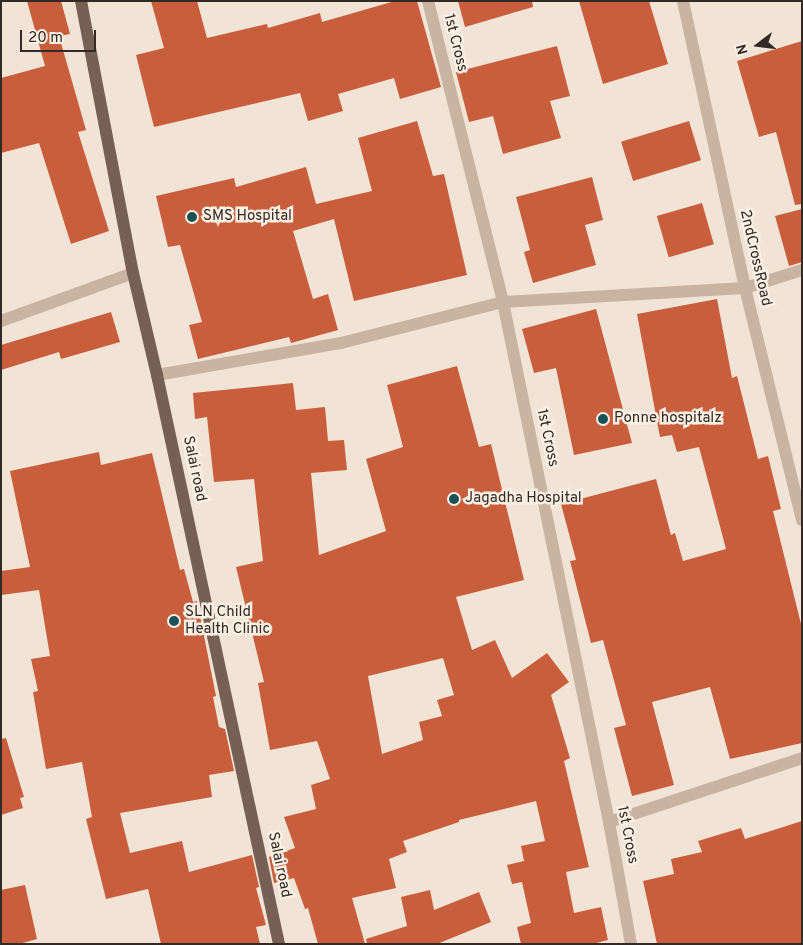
<!DOCTYPE html>
<html>
<head>
<meta charset="utf-8">
<style>
	body { margin:0 }
	#map { position:relative; width:803px; height:945px; overflow:hidden; background:#f1e4d6; font-family:Overpass,sans-serif }
	div>[style] { position:absolute }
	.building>* { inset:0; background:#c95e3d; transform-origin:0 0 }
	.minor>* { height:12px; margin:-6px; padding:0 6px; transform-origin:6px; border-radius:6px; background:#c9b4a2 }
	.major>* { height:12px; margin:-6px; padding:0 6px; transform-origin:6px; border-radius:6px; background:#766055 }
	.dots>* { width:14px; height:14px; translate:-50% -50%; box-sizing:border-box; border:2px solid #f9efe2; border-radius:50% }
	span { translate:-50% -50%; white-space:nowrap; text-align:center; line-height:1.15; -webkit-text-stroke:5px #f9efe2; paint-order:stroke }
	.street-label { font-size:15px; color:#332925 }
	.poi-label { font-size:15px; color:#332925 }
	.left { translate:0 -50%; text-align:left }
	.frame { position:absolute; inset:0; border:2px solid #332925; pointer-events:none }
	.north { position:absolute; left:733px; top:20px; width:50px; height:50px; -webkit-text-stroke:4px #f9efe2; paint-order:stroke; rotate:255deg; font-size:14px; font-weight:700; line-height:20px; text-align:center; color:#332925 }
	.north::after { content:''; display:block; margin:auto; width:18px; height:22px; background:#332925; clip-path:polygon(50% 0,100% 100%,50% 72%,0 100%) }
	.scale { position:absolute; left:20px; top:30px; width:76px; height:22px; box-sizing:border-box; border:2px solid #332925; border-top:0; padding-left:6px; font-size:15px; line-height:18px; white-space:nowrap; color:#332925; -webkit-text-stroke:4px #f9efe2; paint-order:stroke }
</style>
</head>
<body>
<div id="map">
	<div class="building">
		<div style="clip-path:polygon(27px 1px,61px 1px,70px 34px,59px 36px,86px 130px,78px 132px,109px 231px,71px 244px,39px 143px,1px 153px,1px 78px,45px 66px)"></div>
		<div style="clip-path:polygon(151px 1px,197px 1px,207px 38px,267px 24px,268px 28px,320px 13px,322px 22px,395px 1px,417px 1px,441px 87px,400px 99px,394px 78px,338px 94px,343px 111px,308px 121px,300px 93px,154px 127px,136px 55px,164px 48px)"></div>
		<div style="clip-path:polygon(458px 1px,532px 1px,533px 7px,465px 27px)"></div>
		<div style="clip-path:polygon(579px 1px,649px 1px,668px 64px,603px 84px)"></div>
		<div style="clip-path:polygon(802px 41px,802px 204px,795px 205px,776px 132px,759px 137px,737px 61px)"></div>
		<div style="clip-path:polygon(557px 46px,570px 96px,550px 101px,561px 138px,503px 154px,493px 116px,469px 122px,456px 72px)"></div>
		<div style="clip-path:polygon(417px 121px,433px 176px,444px 174px,467px 275px,354px 301px,334px 219px,293px 231px,313px 299px,328px 294px,338px 330px,291px 343px,289px 337px,198px 359px,189px 325px,202px 322px,180px 245px,168px 247px,156px 196px,234px 178px,236px 187px,306px 167px,316px 204px,372px 191px,358px 138px)"></div>
		<div style="left:689px;top:121px;width:41px;height:71px;rotate:73deg"></div>
		<div style="clip-path:polygon(592px 177px,603px 220px,585px 225px,596px 265px,533px 283px,524px 252px,530px 250px,516px 197px)"></div>
		<div style="left:702px;top:203px;width:43px;height:47px;rotate:74deg"></div>
		<div style="clip-path:polygon(802px 209px,802px 262px,789px 266px,775px 216px)"></div>
		<div style="clip-path:polygon(717px 299px,732px 378px,737px 376px,758px 459px,768px 456px,781px 509px,773px 511px,802px 628px,802px 743px,730px 759px,710px 687px,652px 702px,674px 785px,632px 796px,614px 728px,626px 725px,603px 640px,591px 643px,570px 561px,576px 560px,561px 504px,656px 479px,671px 535px,675px 533px,683px 561px,726px 549px,699px 447px,677px 452px,672px 435px,660px 437px,637px 314px)"></div>
		<div style="clip-path:polygon(596px 309px,632px 443px,574px 455px,556px 368px,534px 373px,522px 329px)"></div>
		<div style="clip-path:polygon(111px 312px,120px 342px,61px 359px,59px 352px,1px 370px,1px 345px)"></div>
		<div style="clip-path:polygon(evenodd,457px 366px,479px 447px,491px 444px,524px 580px,456px 597px,472px 650px,495px 640px,512px 678px,547px 653px,569px 682px,551px 695px,570px 758px,564px 761px,589px 867px,566px 872px,574px 913px,601px 907px,608px 940px,592px 944px,521px 944px,517px 927px,531px 923px,522px 882px,512px 884px,507px 865px,524px 861px,521px 846px,545px 841px,536px 801px,459px 820px,459px 822px,403px 841px,407px 852px,389px 859px,396px 888px,352px 898px,365px 944px,318px 944px,308px 908px,305px 909px,294px 878px,274px 883px,269px 857px,295px 848px,284px 817px,316px 809px,311px 785px,330px 779px,317px 741px,270px 750px,258px 683px,264px 682px,236px 567px,263px 561px,254px 479px,214px 482px,207px 417px,195px 419px,193px 393px,293px 383px,296px 410px,325px 407px,328px 441px,344px 440px,347px 470px,311px 473px,319px 555px,386px 531px,366px 459px,403px 447px,387px 385px,457px 366px,443px 658px,454px 695px,437px 700px,442px 716px,419px 722px,423px 740px,382px 754px,368px 676px,443px 658px)"></div>
		<div style="clip-path:polygon(99px 452px,101px 465px,152px 453px,180px 570px,184px 569px,193px 602px,197px 601px,216px 696px,213px 697px,219px 727px,225px 729px,234px 771px,209px 775px,212px 797px,120px 813px,130px 853px,182px 841px,189px 872px,252px 855px,259px 887px,256px 888px,266px 925px,256px 927px,260px 944px,161px 944px,148px 889px,106px 899px,86px 819px,92px 817px,82px 762px,46px 769px,33px 692px,38px 691px,31px 659px,50px 656px,39px 590px,1px 595px,1px 571px,30px 567px,10px 471px)"></div>
		<div style="clip-path:polygon(6px 738px,24px 797px,20px 798px,23px 808px,1px 815px,1px 739px)"></div>
		<div style="clip-path:polygon(802px 821px,802px 944px,657px 944px,643px 881px,674px 874px,671px 859px,702px 852px,698px 841px,741px 828px,745px 839px)"></div>
		<div style="clip-path:polygon(25px 885px,37px 939px,19px 944px,1px 944px,1px 890px)"></div>
		<div style="clip-path:polygon(430px 890px,434px 910px,479px 892px,491px 922px,437px 944px,367px 944px,366px 939px,407px 926px,401px 897px)"></div>
	</div>
	<div class="minor">
		<div style="left:428px;top:1px;width:310px;rotate:76deg"></div>
		<div style="left:503px;top:302px;width:531px;rotate:78.48deg"></div>
		<div style="left:609px;top:822px;width:124px;rotate:79.8deg"></div>
		<div style="left:683px;top:1px;width:294px;rotate:77.8deg"></div>
		<div style="left:745px;top:288px;width:239px;rotate:76.2deg"></div>
		<div style="left:1px;top:321px;width:140px;rotate:-20deg"></div>
		<div style="left:157px;top:375px;width:187px;rotate:-9.9deg"></div>
		<div style="left:341px;top:343px;width:167px;rotate:-14.2deg"></div>
		<div style="left:503px;top:302px;width:242px;rotate:-3.3deg"></div>
		<div style="left:745px;top:288px;width:60px;rotate:-17.5deg"></div>
		<div style="left:609px;top:822px;width:203px;rotate:-18.3deg"></div>
	</div>
	<div class="major">
		<div style="left:81px;top:1px;width:277px;rotate:79.2deg"></div>
		<div style="left:133px;top:273px;width:105px;rotate:76.8deg"></div>
		<div style="left:157px;top:375px;width:582px;rotate:77.9deg"></div>
	</div>
	<div class="dots">
		<div style="left:192px;top:217px;background:#1a5255"></div>
		<div style="left:603px;top:419px;background:#1a5255"></div>
		<div style="left:454px;top:499px;background:#1a5255"></div>
		<div style="left:174px;top:621px;background:#1a5255"></div>
	</div>
	<div class="street-label">
		<span style="left:455px;top:43px;rotate:76deg">1st Cross</span>
		<span style="left:755px;top:258px;rotate:77deg">2ndCrossRoad</span>
		<span style="left:547px;top:438px;rotate:78deg">1st Cross</span>
		<span style="left:194px;top:469px;rotate:78deg">Salai road</span>
		<span style="left:627px;top:835px;rotate:79deg">1st Cross</span>
		<span style="left:279px;top:865px;rotate:78deg">Salai road</span>
	</div>
	<div class="poi-label">
		<span class="left" style="left:203px;top:217px">SMS Hospital</span>
		<span class="left" style="left:614px;top:419px">Ponne hospitalz</span>
		<span class="left" style="left:465px;top:499px">Jagadha Hospital</span>
		<span class="left" style="left:185px;top:621px">SLN Child<br>Health Clinic</span>
	</div>
	<div class="frame"></div>
	<div class="north">N</div>
	<div class="scale">20 m</div>
</div>
</body>
</html>
